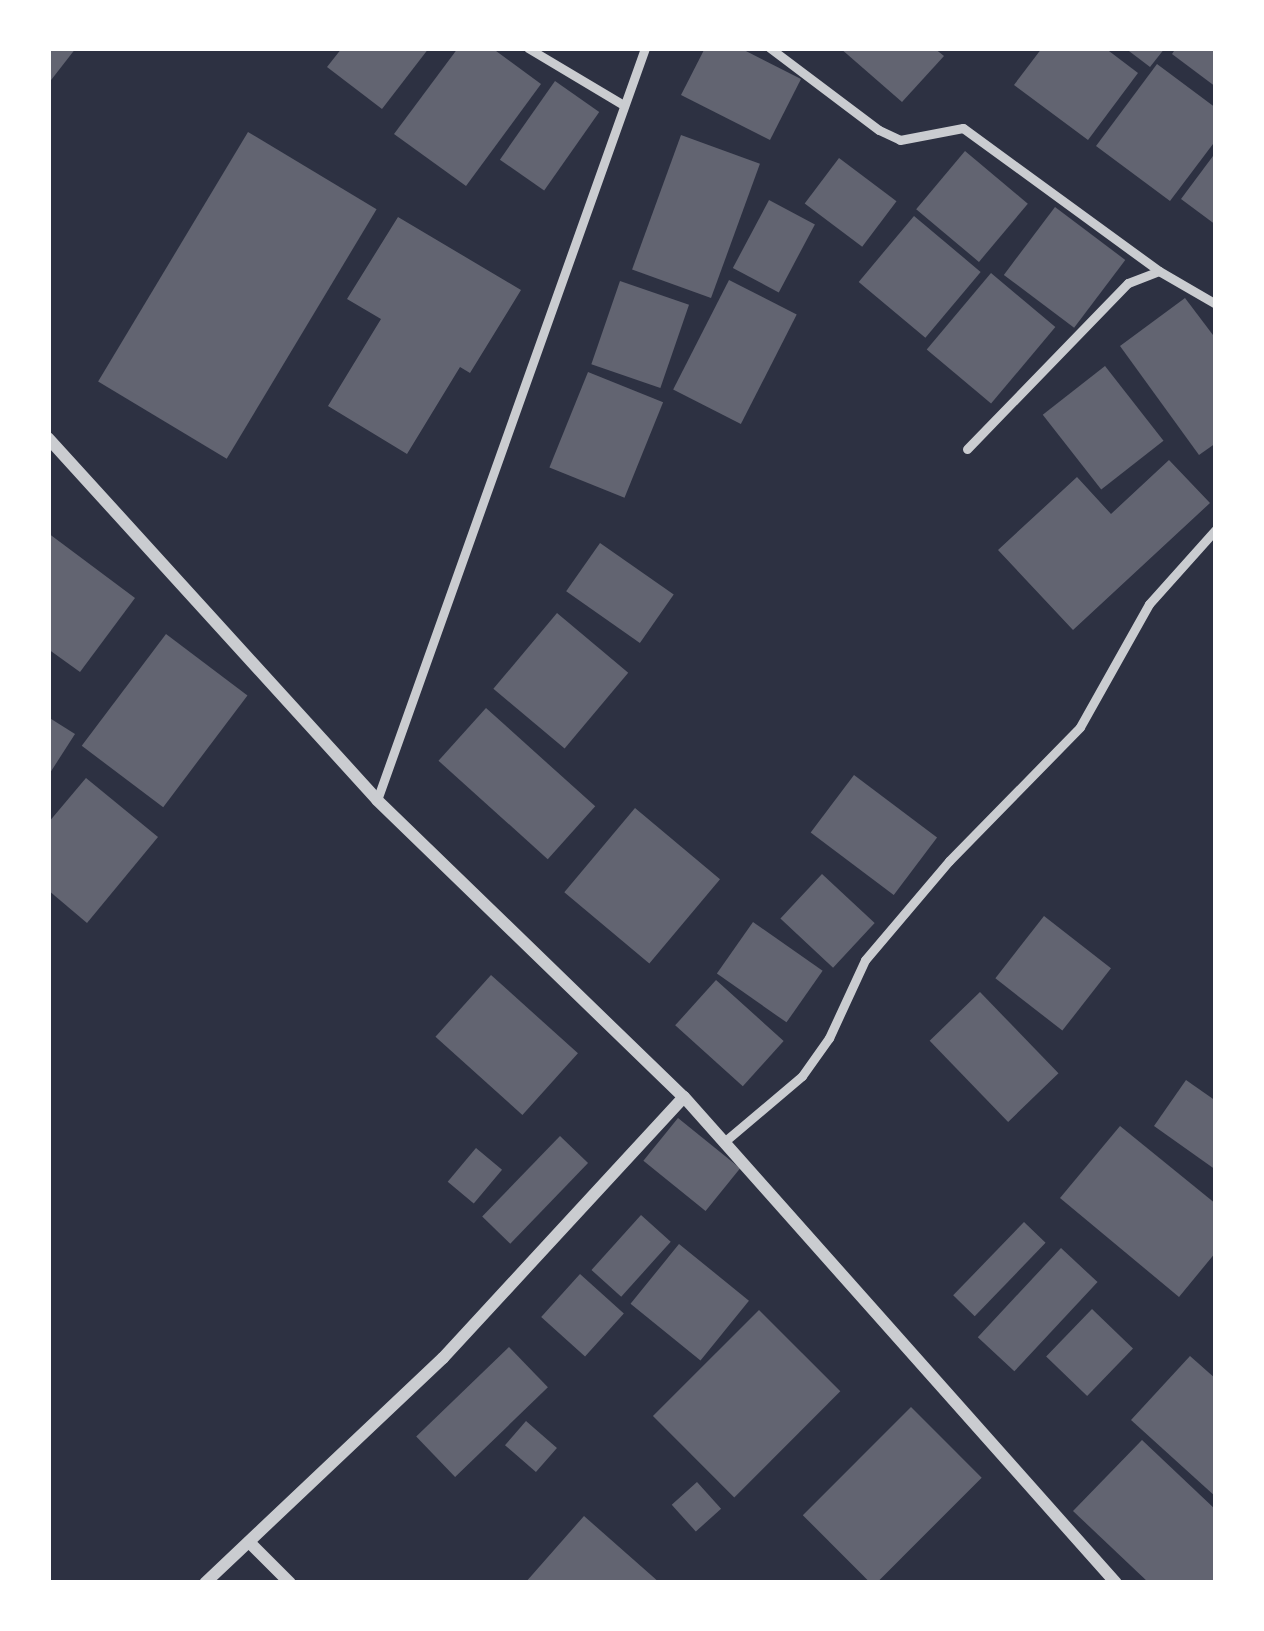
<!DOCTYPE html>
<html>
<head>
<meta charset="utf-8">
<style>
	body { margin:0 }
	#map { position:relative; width:1264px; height:1631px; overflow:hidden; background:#2d3142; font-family:Manrope,sans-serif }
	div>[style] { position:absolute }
	.building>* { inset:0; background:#626471; transform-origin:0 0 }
	.service>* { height:9px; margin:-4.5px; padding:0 4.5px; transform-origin:4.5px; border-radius:4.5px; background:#caccd0 }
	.minor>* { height:12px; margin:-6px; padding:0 6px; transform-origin:6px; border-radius:6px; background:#caccd0 }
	span { translate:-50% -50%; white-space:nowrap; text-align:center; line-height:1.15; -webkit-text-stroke:12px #fff; paint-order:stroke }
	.frame { position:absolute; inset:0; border:51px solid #fff; pointer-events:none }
</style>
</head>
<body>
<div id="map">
	<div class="building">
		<div style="clip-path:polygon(48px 48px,76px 48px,48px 84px)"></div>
		<div style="clip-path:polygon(342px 48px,429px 48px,382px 109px,327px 67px)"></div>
		<div style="clip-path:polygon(458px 48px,492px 48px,541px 84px,466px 186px,394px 134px)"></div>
		<div style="clip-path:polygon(705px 48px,740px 48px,801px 79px,770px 140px,681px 95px)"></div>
		<div style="clip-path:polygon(840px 48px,934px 48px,944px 56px,902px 102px)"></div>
		<div style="clip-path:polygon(1042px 48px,1105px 48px,1138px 73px,1088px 140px,1014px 85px)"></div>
		<div style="clip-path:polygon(1125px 48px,1165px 48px,1150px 67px)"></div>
		<div style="clip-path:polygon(1176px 48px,1216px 48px,1216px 87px,1172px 54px)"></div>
		<div style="clip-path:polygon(1157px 64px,1216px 108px,1216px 140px,1170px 201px,1096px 146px)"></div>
		<div style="left:555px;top:81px;width:54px;height:96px;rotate:35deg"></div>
		<div style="left:248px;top:132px;width:150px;height:291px;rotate:31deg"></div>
		<div style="left:681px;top:135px;width:84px;height:143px;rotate:20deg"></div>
		<div style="left:965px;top:151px;width:82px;height:76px;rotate:40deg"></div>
		<div style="clip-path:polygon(1216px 152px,1216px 225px,1181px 199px)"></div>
		<div style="left:839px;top:158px;width:72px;height:57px;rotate:37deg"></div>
		<div style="left:769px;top:200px;width:52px;height:77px;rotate:28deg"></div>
		<div style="left:1055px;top:207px;width:88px;height:85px;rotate:37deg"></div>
		<div style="left:914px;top:216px;width:87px;height:86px;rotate:40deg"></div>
		<div style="clip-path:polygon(398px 217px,521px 290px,470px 373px,460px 367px,407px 454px,328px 406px,381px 319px,347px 299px)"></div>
		<div style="left:991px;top:273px;width:84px;height:100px;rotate:40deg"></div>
		<div style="left:729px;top:280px;width:76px;height:123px;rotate:27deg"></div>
		<div style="left:620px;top:281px;width:73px;height:88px;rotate:19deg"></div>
		<div style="clip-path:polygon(1185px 298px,1216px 339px,1216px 443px,1199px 455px,1120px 346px)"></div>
		<div style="left:1105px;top:366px;width:95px;height:79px;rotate:52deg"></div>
		<div style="left:588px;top:372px;width:81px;height:103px;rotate:22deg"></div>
		<div style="clip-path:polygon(1169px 460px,1210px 503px,1073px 630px,998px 550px,1077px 477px,1111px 514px)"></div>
		<div style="clip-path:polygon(48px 533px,135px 598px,80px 672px,48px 649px)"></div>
		<div style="left:600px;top:543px;width:90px;height:59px;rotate:35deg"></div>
		<div style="left:557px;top:613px;width:93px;height:99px;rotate:40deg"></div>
		<div style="left:166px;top:634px;width:102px;height:140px;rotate:37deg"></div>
		<div style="left:486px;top:708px;width:147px;height:71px;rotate:42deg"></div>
		<div style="clip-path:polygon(48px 717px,75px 734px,48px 776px)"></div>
		<div style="left:854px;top:775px;width:104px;height:72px;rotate:37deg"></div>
		<div style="clip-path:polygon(86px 778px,158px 837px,87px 923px,48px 890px,48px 823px)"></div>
		<div style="left:635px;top:808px;width:111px;height:110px;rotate:40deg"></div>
		<div style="left:822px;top:874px;width:72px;height:61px;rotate:43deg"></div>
		<div style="left:1044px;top:916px;width:85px;height:79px;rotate:38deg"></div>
		<div style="left:753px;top:922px;width:85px;height:63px;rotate:35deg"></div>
		<div style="left:491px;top:975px;width:117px;height:83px;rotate:42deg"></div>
		<div style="left:716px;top:980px;width:91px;height:61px;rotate:42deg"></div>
		<div style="left:980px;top:992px;width:113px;height:70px;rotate:46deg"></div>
		<div style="clip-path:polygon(1186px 1080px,1216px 1101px,1216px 1170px,1154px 1126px)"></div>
		<div style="left:678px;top:1118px;width:80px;height:55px;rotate:39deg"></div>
		<div style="clip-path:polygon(1120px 1126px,1216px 1204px,1216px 1252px,1179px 1297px,1060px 1198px)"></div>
		<div style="left:560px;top:1136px;width:39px;height:112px;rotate:44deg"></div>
		<div style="left:476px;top:1148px;width:34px;height:44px;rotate:40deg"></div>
		<div style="left:641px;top:1215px;width:40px;height:74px;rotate:42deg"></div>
		<div style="left:1024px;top:1222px;width:30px;height:102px;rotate:44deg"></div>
		<div style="left:679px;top:1244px;width:90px;height:77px;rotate:39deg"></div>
		<div style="left:1061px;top:1248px;width:50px;height:122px;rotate:43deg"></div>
		<div style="left:580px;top:1274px;width:59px;height:58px;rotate:42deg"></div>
		<div style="left:1092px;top:1309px;width:57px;height:66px;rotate:44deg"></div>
		<div style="left:759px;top:1310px;width:115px;height:150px;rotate:45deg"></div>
		<div style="left:509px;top:1347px;width:56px;height:129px;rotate:46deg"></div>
		<div style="clip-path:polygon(1190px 1356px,1216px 1379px,1216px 1497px,1131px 1420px)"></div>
		<div style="left:911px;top:1407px;width:100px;height:153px;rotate:45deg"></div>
		<div style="left:526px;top:1421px;width:41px;height:32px;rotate:41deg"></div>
		<div style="clip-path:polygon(1142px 1440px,1216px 1510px,1216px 1583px,1149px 1583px,1073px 1511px)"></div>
		<div style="left:697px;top:1482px;width:36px;height:34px;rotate:48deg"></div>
		<div style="clip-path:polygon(584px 1516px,660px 1583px,525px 1583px)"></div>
	</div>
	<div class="service">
		<div style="left:528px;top:48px;width:109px;rotate:30.8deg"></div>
		<div style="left:770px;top:48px;width:136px;rotate:37deg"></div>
		<div style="left:879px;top:130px;width:23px;rotate:25deg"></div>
		<div style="left:900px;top:140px;width:64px;rotate:-10.8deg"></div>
		<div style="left:963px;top:128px;width:243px;rotate:36.1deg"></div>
		<div style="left:967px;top:449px;width:231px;rotate:-45.9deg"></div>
		<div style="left:1128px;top:283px;width:33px;rotate:-21deg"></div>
		<div style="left:1159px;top:271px;width:66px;rotate:30.1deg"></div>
		<div style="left:377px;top:800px;width:798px;rotate:-70.38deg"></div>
		<div style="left:724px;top:1142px;width:102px;rotate:-40.2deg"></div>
		<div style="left:802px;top:1076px;width:47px;rotate:-54.6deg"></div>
		<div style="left:829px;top:1038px;width:86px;rotate:-65.2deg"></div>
		<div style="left:865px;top:960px;width:130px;rotate:-49.7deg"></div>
		<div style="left:949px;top:861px;width:187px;rotate:-45.6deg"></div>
		<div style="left:1080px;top:727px;width:141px;rotate:-60.7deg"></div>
		<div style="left:1149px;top:604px;width:101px;rotate:-48.2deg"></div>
	</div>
	<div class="minor">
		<div style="left:48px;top:438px;width:489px;rotate:47.7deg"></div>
		<div style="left:377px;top:800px;width:427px;rotate:44.1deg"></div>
		<div style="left:684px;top:1097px;width:650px;rotate:48.37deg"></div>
		<div style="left:249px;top:1542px;width:58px;rotate:45deg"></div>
		<div style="left:205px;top:1583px;width:328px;rotate:-43.4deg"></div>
		<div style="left:443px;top:1358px;width:355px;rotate:-47.3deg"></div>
	</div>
	<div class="frame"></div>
</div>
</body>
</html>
